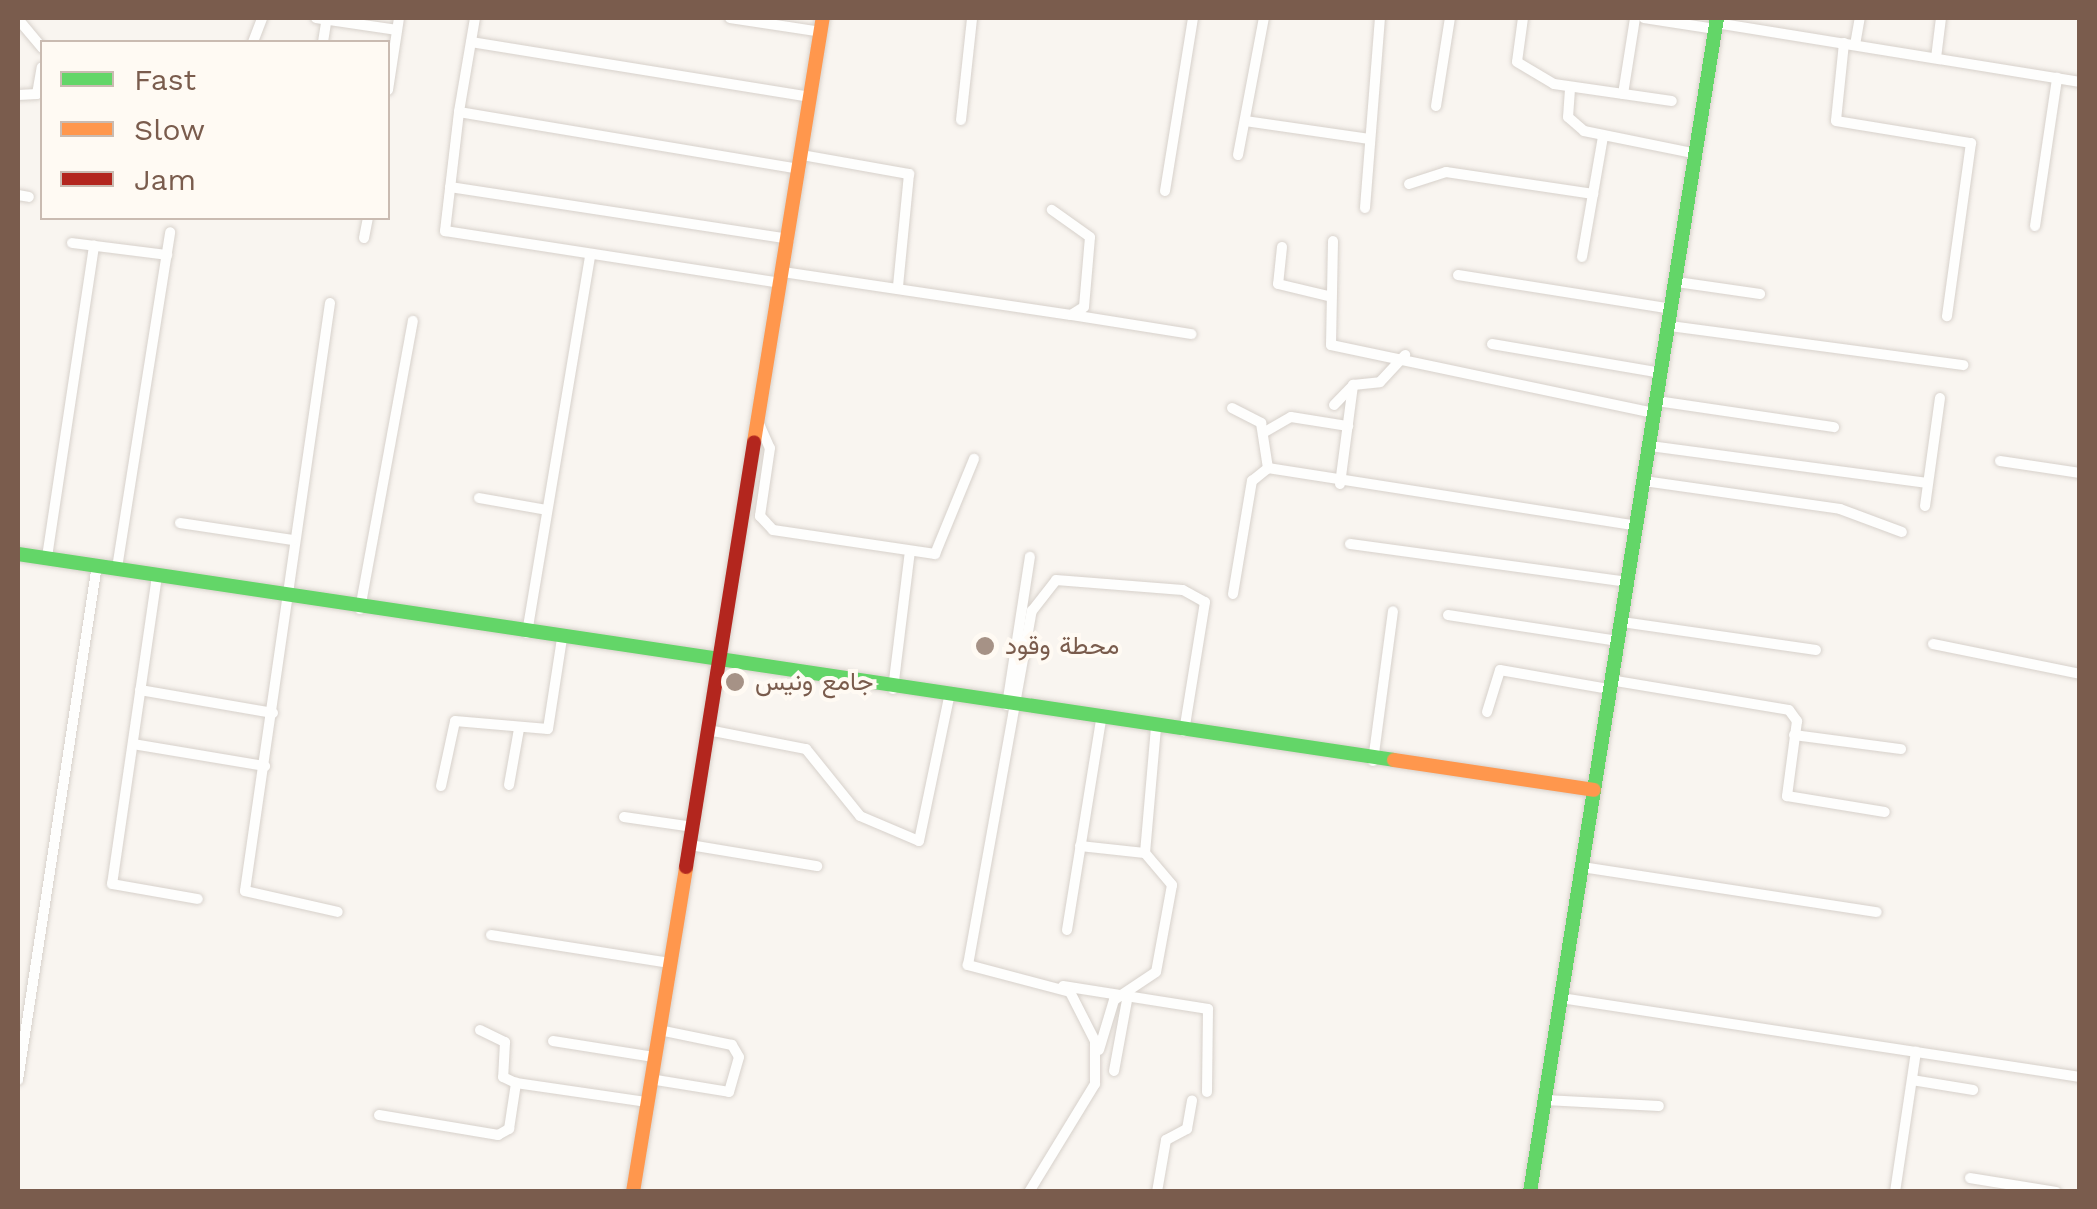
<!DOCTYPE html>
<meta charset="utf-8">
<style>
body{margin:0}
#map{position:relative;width:2097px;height:1209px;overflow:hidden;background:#f9f5f0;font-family:"Work Sans",Vazirmatn,sans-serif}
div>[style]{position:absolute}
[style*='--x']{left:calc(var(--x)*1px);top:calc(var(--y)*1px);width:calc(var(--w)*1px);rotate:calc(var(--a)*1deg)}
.roads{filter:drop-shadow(0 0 2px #d7d1cb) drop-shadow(0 0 2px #d7d1cb)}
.street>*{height:10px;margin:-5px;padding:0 5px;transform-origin:5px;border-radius:5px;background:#fefefd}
.fast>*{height:14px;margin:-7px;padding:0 7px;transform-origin:7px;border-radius:7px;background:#63d668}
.slow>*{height:14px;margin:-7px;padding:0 7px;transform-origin:7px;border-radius:7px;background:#ff974d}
.jam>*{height:14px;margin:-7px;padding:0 7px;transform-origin:7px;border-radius:7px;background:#b3261e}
.dots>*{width:28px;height:28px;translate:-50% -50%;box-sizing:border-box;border:5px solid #fffaf3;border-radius:50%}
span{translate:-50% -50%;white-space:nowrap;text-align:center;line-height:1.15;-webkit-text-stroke:8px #fffaf3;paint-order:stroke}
.poi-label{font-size:25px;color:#7a5c4d}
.left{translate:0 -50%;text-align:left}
.frame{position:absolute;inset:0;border:20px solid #7a5c4d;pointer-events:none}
.legend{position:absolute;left:40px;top:40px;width:350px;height:180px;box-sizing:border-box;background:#fffaf3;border:2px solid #cabbb1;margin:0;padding:12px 18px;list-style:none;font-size:30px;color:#7a5c4d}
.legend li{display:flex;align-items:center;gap:20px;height:50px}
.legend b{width:50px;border:2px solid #cabbb1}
</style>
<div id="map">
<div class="roads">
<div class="street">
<i style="--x:316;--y:18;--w:82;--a:8.4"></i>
<i style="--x:475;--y:18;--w:95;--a:99.7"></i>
<i style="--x:459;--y:112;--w:346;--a:9.5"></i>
<i style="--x:730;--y:18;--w:92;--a:8.7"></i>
<i style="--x:1523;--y:18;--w:44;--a:97.8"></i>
<i style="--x:1517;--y:62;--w:43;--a:30.7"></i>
<i style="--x:1554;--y:84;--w:119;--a:8.2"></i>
<i style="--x:1644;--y:18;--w:72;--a:8.8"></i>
<i style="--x:18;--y:19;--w:38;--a:50"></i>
<i style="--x:1716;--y:23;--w:369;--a:9.2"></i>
<i style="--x:253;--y:42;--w:26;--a:-69"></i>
<i style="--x:323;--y:42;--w:24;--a:-81"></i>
<i style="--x:471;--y:42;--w:344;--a:9.2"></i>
<i style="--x:1844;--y:43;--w:78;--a:95.9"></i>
<i style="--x:1836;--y:121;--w:137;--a:9.3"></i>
<i style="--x:1971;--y:143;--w:175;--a:97.9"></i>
<i style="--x:1855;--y:45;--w:27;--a:-80"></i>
<i style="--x:1936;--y:58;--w:40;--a:-82.9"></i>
<i style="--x:1570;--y:89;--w:28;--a:94"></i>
<i style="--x:1568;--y:117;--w:21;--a:41"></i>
<i style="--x:1584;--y:131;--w:115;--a:11.5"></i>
<i style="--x:388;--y:90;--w:73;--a:-81.3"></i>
<i style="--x:1623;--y:94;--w:77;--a:-81"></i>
<i style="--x:18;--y:95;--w:19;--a:-3"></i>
<i style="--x:37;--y:94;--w:27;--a:-80"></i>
<i style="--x:1436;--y:106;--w:89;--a:-81"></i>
<i style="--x:459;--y:112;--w:120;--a:96.7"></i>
<i style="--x:445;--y:231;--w:340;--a:8.8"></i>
<i style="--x:961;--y:120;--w:103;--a:-83.8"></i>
<i style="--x:1245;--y:121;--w:126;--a:8.2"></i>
<i style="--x:802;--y:155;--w:109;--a:10.1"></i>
<i style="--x:909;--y:174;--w:113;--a:95.6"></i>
<i style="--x:1238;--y:155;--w:139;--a:-79.3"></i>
<i style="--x:1409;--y:184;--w:39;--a:-18"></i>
<i style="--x:1446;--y:172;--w:149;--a:8.5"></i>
<i style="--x:450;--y:187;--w:343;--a:8.7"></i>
<i style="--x:1165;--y:191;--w:175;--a:-80.8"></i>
<i style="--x:18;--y:195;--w:11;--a:10"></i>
<i style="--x:1365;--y:208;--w:191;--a:-85.5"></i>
<i style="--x:2035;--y:226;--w:150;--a:-81.5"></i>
<i style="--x:364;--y:238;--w:20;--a:-79"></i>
<i style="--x:1333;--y:241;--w:104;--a:91.1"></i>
<i style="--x:1331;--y:345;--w:331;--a:11.9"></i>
<i style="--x:72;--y:243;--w:96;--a:7.2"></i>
<i style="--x:1282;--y:247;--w:37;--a:96"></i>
<i style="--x:1278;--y:284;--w:51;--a:13.5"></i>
<i style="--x:1582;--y:257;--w:122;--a:-80.1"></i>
<i style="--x:783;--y:272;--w:291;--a:8.5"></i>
<i style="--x:1071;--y:315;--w:15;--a:-32"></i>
<i style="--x:1084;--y:307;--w:70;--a:-85.1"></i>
<i style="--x:1090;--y:237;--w:47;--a:-144.6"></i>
<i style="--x:1458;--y:275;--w:217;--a:9"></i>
<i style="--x:1677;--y:282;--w:84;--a:8.2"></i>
<i style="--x:330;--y:303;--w:594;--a:98.23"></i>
<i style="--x:245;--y:891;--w:95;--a:12.7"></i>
<i style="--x:1072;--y:315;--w:121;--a:9.1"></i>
<i style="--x:1670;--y:326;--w:296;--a:7.6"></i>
<i style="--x:1492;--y:344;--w:172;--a:9.7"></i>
<i style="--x:1657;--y:401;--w:179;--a:8.4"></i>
<i style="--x:1334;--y:405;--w:28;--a:-46"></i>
<i style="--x:1353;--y:385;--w:27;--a:-6"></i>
<i style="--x:1380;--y:382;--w:37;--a:-47"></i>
<i style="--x:1232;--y:408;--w:33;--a:27"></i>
<i style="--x:1261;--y:423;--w:46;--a:81.2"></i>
<i style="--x:760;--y:426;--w:24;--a:66"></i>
<i style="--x:770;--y:448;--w:69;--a:98.4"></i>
<i style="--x:760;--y:516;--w:19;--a:47"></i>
<i style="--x:773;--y:530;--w:164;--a:8.4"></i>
<i style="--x:935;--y:554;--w:103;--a:-67.7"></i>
<i style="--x:1263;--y:433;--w:32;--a:-30"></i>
<i style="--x:1291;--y:417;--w:58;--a:9"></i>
<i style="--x:1650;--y:446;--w:280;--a:7.6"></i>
<i style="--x:2000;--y:461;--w:81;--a:8.5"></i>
<i style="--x:1644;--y:481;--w:198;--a:8.1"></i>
<i style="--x:1840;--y:509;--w:66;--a:20.4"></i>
<i style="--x:1340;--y:484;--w:100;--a:-82.5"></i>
<i style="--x:479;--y:498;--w:69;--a:10"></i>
<i style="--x:1925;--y:506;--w:109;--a:-82.1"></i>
<i style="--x:180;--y:523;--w:114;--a:8.6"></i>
<i style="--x:1350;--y:544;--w:281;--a:7.8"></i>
<i style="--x:47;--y:557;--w:315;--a:-81.4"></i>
<i style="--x:117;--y:568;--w:340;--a:-81"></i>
<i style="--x:157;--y:576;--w:311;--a:98.3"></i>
<i style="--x:112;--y:884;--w:87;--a:9.9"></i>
<i style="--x:1233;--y:594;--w:115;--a:-80.5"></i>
<i style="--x:1252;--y:481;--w:21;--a:-39"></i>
<i style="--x:1268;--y:468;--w:374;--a:8.9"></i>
<i style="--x:360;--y:609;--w:293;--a:-79.6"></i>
<i style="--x:1448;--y:615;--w:172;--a:8.7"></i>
<i style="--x:1622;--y:622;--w:196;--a:8.2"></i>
<i style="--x:527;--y:633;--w:383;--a:-80.5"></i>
<i style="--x:1933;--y:644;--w:150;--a:11.5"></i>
<i style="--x:1610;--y:680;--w:181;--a:9.5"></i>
<i style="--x:1789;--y:710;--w:14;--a:54"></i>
<i style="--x:1797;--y:721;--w:76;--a:97.6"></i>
<i style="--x:1787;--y:796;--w:99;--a:9.3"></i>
<i style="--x:893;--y:689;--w:139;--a:-83"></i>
<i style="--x:140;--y:690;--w:135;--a:9.8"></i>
<i style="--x:1007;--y:705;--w:150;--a:-81.2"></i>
<i style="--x:1487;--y:712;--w:44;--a:-72.8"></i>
<i style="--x:1500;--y:670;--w:111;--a:9.9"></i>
<i style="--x:708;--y:730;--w:100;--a:11"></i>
<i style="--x:806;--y:749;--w:86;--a:51.1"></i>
<i style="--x:860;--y:816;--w:64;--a:23"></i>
<i style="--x:919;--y:841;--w:147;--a:-78.2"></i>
<i style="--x:1794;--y:735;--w:108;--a:7.5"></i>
<i style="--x:133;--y:744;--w:134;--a:9.5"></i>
<i style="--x:1373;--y:761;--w:151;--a:-82.4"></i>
<i style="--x:509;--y:785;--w:57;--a:-79.9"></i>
<i style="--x:441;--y:786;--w:66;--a:-77.8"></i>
<i style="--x:455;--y:721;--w:93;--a:4.9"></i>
<i style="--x:548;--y:729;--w:91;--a:-81.2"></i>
<i style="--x:624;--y:817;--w:70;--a:8.2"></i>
<i style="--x:690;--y:845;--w:129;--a:9.4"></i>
<i style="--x:1080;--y:846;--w:65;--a:6.1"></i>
<i style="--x:1145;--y:853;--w:42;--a:49.8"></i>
<i style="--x:1172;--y:885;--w:88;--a:100.4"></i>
<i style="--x:1156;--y:972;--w:50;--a:146.3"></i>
<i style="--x:1114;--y:1000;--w:52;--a:106.7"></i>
<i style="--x:1145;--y:853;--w:127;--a:-85"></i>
<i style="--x:1582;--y:867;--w:298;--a:8.7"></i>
<i style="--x:1067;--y:930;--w:214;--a:-80.8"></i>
<i style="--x:491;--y:935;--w:181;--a:8.9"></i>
<i style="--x:1063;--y:986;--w:147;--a:9"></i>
<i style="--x:1208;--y:1009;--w:83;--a:90.7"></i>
<i style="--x:1561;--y:998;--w:525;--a:8.65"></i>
<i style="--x:480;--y:1030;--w:28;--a:26"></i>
<i style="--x:505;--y:1042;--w:35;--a:93"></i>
<i style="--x:503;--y:1077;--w:14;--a:25"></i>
<i style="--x:553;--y:1041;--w:102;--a:9"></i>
<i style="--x:1114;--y:1071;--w:77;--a:-79.6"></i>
<i style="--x:650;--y:1079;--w:80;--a:9.3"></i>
<i style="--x:729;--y:1092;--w:36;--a:-74"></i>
<i style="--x:739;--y:1057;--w:14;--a:-120"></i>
<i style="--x:732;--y:1045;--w:75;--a:-168.4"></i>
<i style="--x:18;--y:1080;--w:521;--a:-81.28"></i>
<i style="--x:1912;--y:1080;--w:62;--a:9.3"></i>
<i style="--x:1545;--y:1100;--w:114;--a:3"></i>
<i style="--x:379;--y:1115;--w:121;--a:9.5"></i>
<i style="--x:498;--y:1135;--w:13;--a:-29"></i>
<i style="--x:509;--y:1129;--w:47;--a:-81.3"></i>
<i style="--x:516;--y:1083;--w:131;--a:8.3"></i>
<i style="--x:1970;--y:1178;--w:87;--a:9.2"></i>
<i style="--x:1029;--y:1192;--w:127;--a:-58.6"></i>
<i style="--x:1095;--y:1084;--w:43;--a:-90"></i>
<i style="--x:1095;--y:1041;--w:55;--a:-117"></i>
<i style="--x:1070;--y:992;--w:106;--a:-165.2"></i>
<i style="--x:968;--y:965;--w:360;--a:-79.8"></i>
<i style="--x:1032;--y:611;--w:39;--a:-52"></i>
<i style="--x:1056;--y:580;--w:127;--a:4.5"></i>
<i style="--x:1183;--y:590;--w:25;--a:29"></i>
<i style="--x:1205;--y:602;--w:131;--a:99.2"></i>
<i style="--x:1157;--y:1192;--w:53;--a:-80.2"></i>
<i style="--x:1166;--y:1140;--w:24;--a:-28"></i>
<i style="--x:1187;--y:1129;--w:29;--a:-80"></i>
<i style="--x:1895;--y:1192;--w:142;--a:-81.5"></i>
</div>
<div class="fast">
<i style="--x:18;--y:554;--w:1391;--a:8.51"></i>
<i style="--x:1530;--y:1192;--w:1189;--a:-80.95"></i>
</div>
<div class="slow">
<i style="--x:754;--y:442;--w:430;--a:-80.8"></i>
<i style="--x:1394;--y:760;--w:202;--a:8.5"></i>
<i style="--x:633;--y:1192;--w:329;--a:-80.7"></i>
</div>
<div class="jam">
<i style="--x:686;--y:867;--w:430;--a:-80.9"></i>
</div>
</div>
<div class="dots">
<i style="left:985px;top:646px;background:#a69286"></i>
<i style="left:735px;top:682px;background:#a69286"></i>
</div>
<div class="poi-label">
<span class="left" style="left:1005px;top:646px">محطة وقود</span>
<span class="left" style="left:755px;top:682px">جامع ونيس</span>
</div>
<div class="frame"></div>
<ul class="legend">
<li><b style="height:12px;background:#63d668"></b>Fast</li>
<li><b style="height:12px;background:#ff974d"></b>Slow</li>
<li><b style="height:12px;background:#b3261e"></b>Jam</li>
</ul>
</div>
